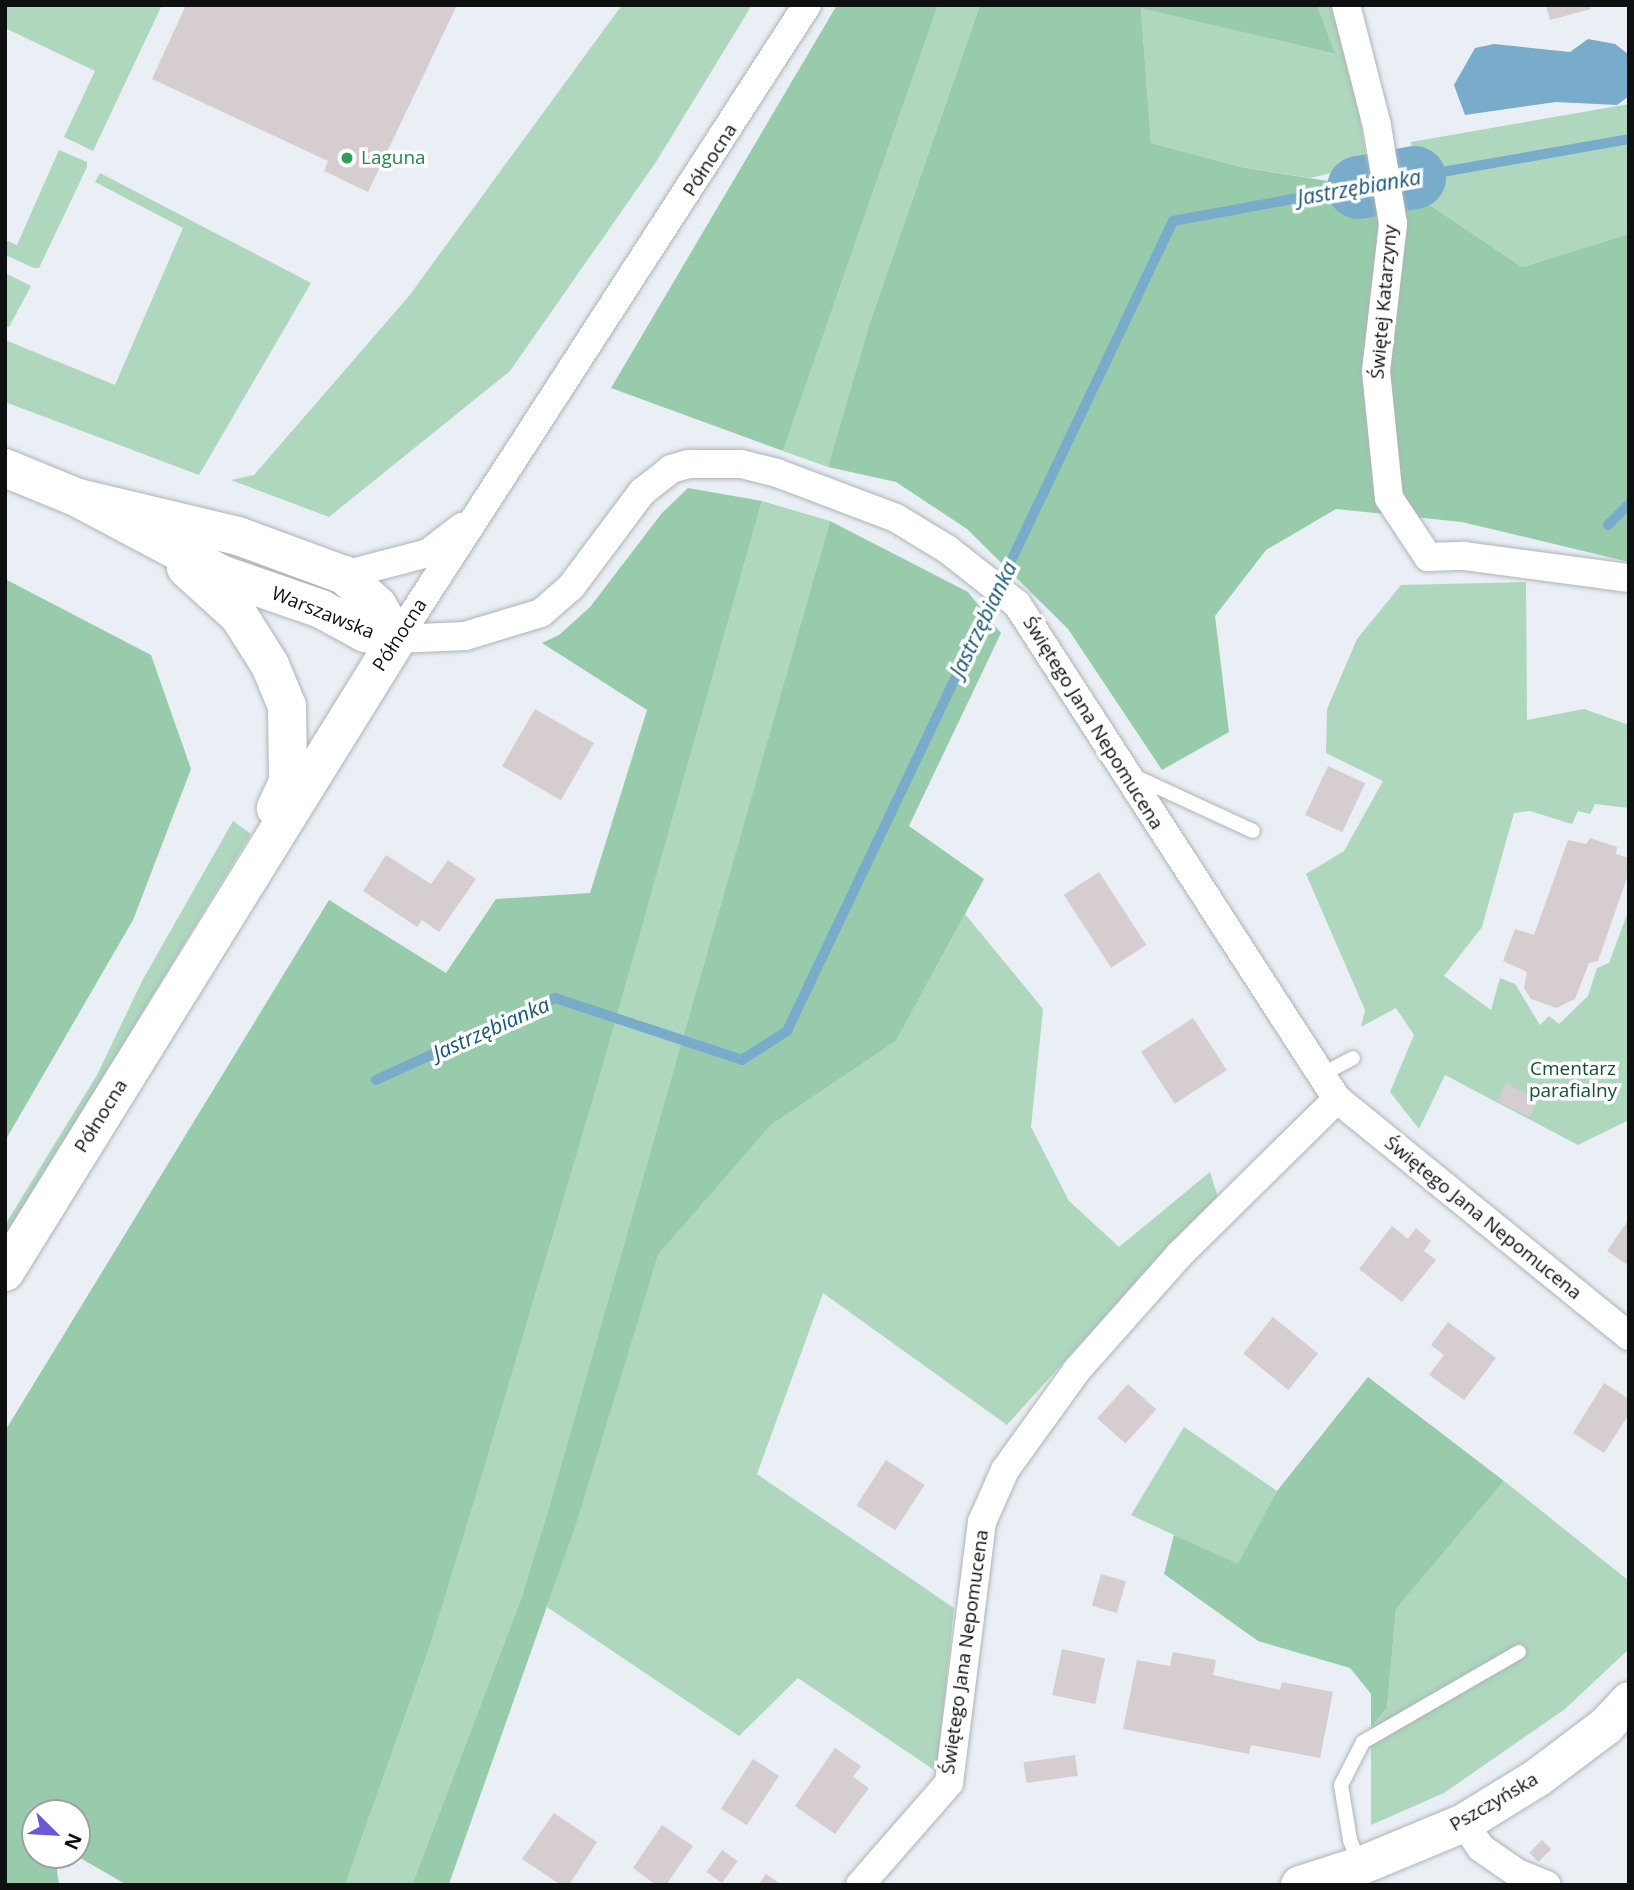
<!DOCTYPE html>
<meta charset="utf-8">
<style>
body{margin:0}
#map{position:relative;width:1634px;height:1890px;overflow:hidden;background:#e9eff5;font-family:"Open Sans",sans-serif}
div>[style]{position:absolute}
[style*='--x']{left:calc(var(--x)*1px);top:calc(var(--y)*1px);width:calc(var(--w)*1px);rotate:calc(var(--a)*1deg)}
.green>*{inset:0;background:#aed7bd}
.forest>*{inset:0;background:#98cbab}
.water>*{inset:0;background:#78acca}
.stream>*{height:10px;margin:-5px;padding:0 5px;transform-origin:5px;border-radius:5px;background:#78acca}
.river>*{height:63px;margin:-31.5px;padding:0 31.5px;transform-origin:31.5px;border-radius:31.5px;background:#78acca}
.building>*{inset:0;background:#d6cdd0;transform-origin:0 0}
.roads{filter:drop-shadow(0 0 2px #aeb4b9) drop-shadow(0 0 2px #aeb4b9)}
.lane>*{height:14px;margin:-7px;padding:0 7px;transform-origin:7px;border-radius:7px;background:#fff}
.street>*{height:28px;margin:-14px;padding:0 14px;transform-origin:14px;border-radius:14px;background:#fff}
.secondary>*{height:38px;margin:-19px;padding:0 19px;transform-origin:19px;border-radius:19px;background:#fff}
.dots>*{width:19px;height:19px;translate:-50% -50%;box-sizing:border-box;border:4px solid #fff;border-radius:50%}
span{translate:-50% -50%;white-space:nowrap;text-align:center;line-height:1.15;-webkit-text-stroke:7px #fff;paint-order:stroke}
.leisure-label{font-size:19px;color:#27864d}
.left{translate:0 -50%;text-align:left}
.street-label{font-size:19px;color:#0d0f11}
.park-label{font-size:19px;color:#145133}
.water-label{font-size:21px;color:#155674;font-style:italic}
.frame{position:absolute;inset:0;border:7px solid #0d0f11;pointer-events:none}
.north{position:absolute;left:21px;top:1799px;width:70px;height:70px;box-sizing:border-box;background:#fff;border:2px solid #9e9fa0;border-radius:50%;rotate:114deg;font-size:19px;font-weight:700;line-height:28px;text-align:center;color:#0d0f11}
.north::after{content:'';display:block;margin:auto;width:24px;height:32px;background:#6959d2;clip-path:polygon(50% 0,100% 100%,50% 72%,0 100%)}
</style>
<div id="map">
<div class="green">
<i style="clip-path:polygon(5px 5px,162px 5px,93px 151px,64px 137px,95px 71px,5px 28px)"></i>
<i style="clip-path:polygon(622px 5px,752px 5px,656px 162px,510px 371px,329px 517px,231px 480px,254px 475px,409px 296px)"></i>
<i style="clip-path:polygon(938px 5px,980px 5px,869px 325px,828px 467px,783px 451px)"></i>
<i style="clip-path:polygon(1317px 5px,1335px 5px,1350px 55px,1367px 164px,1311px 178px,1241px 167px,1151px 143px,1141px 7px,1334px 54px)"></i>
<i style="clip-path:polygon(1629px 104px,1629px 234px,1522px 267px,1415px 195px,1411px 142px)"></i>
<i style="clip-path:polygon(59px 150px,87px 162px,87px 167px,39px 268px,34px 268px,5px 255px,5px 240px,17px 245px)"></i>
<i style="clip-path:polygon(100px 173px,311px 283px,199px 475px,5px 402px,5px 340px,115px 385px,183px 228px,95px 182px)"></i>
<i style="clip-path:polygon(5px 273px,31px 286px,9px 327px,5px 327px)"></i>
<i style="clip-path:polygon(762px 501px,830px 521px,549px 1507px,521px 1599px,412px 1885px,345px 1885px,430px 1646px,475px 1499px,602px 1069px)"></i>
<i style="clip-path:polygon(1526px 582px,1527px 720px,1584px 709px,1629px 725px,1629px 808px,1595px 804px,1590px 814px,1578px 811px,1572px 824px,1530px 811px,1514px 813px,1482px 927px,1444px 976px,1491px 1010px,1500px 978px,1515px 984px,1540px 1025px,1549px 1016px,1559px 1024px,1588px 996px,1597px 968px,1609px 963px,1629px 909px,1629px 1120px,1578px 1145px,1445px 1075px,1419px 1129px,1390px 1092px,1414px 1035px,1396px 1008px,1361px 1027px,1365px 1010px,1306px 874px,1344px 851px,1383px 781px,1326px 753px,1327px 709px,1357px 639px,1401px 585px)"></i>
<i style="clip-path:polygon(233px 821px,251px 834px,5px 1238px,5px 1225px,97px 1075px,142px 981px)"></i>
<i style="clip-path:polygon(965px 914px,1043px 1009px,1031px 1127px,1069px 1201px,1119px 1247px,1210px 1172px,1219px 1201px,1155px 1261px,1007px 1425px,823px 1293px,757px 1474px,954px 1608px,937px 1772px,798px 1678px,739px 1736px,547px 1607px,658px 1255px,771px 1125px,896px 1041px)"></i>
<i style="clip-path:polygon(1184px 1427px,1277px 1491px,1238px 1565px,1131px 1515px)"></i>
<i style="clip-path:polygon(1504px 1481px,1629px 1581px,1629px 1649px,1565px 1709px,1444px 1793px,1371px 1825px,1371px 1727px,1387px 1708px,1396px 1609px)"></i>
</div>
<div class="forest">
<i style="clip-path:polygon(837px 5px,938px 5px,783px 451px,611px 388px)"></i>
<i style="clip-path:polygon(980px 5px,1317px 5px,1335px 54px,1141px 8px,1151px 143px,1241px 167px,1415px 195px,1522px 267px,1629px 234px,1629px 562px,1462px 522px,1336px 509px,1266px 550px,1215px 616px,1229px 732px,1162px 770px,1068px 629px,967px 529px,896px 482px,828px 467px,869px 325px)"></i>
<i style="clip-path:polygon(688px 488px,762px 501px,602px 1069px,475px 1499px,430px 1646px,345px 1885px,127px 1885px,75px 1855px,77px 1813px,35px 1813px,35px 1855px,55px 1855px,59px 1885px,5px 1885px,5px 1431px,329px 900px,446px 973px,496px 899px,590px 893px,647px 710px,542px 643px,559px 635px,590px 607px,662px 513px)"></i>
<i style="clip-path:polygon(830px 521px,968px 592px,1001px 633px,909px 826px,984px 879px,896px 1041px,771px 1125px,658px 1255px,576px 1524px,449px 1884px,412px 1885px,521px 1599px,549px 1507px)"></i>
<i style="clip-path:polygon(5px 579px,151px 655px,191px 769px,133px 920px,5px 1141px)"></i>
<i style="clip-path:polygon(1368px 1377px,1504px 1481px,1396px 1609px,1387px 1708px,1371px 1727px,1371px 1694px,1350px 1668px,1258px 1641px,1164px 1574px,1174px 1535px,1238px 1564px,1277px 1491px)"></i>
</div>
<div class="water">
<i style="clip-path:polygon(1588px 39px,1615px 44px,1628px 54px,1629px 96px,1617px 105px,1556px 102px,1465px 115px,1454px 85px,1475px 48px,1494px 44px,1570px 52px)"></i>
</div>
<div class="stream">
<i style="--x:1414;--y:177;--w:218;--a:-10"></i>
<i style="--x:1608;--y:525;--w:30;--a:-45"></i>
<i style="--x:376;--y:1080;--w:197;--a:-24.6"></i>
<i style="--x:555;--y:998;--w:197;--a:18.3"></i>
<i style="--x:742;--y:1060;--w:54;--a:-32.8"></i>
<i style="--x:787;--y:1031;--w:897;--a:-64.52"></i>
<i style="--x:1173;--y:221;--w:188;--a:-10.4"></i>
</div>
<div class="river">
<i style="--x:1358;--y:187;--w:57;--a:-10.1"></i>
</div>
<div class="building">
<i style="clip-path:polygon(186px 5px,457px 5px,368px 192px,324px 171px,328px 161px,152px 79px)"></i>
<i style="clip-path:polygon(1546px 5px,1590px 5px,1591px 9px,1550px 20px)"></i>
<i style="left:535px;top:709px;width:68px;height:66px;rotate:30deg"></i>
<i style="left:1328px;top:766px;width:41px;height:54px;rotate:25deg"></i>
<i style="clip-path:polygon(1590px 838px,1617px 847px,1616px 854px,1629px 858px,1629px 872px,1598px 961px,1589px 963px,1575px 999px,1556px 1008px,1531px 999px,1524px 988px,1527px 972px,1503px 961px,1515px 929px,1534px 935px,1568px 840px,1586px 844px)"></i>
<i style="clip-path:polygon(386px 855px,431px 884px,448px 860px,476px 879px,439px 932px,422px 920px,417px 927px,363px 891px)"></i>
<i style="left:1099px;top:872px;width:87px;height:42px;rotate:57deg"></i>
<i style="left:1193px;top:1018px;width:62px;height:62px;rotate:57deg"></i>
<i style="left:1506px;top:1083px;width:36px;height:20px;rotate:27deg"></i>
<i style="clip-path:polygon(1629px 1219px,1629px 1266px,1607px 1251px)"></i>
<i style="clip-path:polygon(1392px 1226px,1408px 1239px,1416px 1228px,1431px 1241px,1424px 1251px,1436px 1260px,1402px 1302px,1359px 1269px)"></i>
<i style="left:1273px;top:1317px;width:58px;height:47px;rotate:39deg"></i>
<i style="clip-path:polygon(1448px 1322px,1496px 1358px,1464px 1400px,1429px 1375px,1444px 1355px,1431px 1345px)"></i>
<i style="clip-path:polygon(1604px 1383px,1629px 1399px,1629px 1414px,1604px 1453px,1573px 1433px)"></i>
<i style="left:1128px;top:1384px;width:38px;height:46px;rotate:42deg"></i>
<i style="left:886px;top:1460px;width:46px;height:54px;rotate:33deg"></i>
<i style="left:1101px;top:1574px;width:26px;height:33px;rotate:16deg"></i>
<i style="left:1062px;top:1649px;width:44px;height:47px;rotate:12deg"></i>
<i style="clip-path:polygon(1173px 1652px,1216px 1660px,1213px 1675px,1280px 1690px,1282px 1682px,1333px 1692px,1320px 1758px,1251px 1745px,1249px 1754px,1123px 1729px,1137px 1660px,1170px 1666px)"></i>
<i style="clip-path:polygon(835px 1748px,861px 1766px,853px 1777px,869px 1788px,835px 1834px,795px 1806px)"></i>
<i style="left:1075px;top:1755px;width:21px;height:52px;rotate:82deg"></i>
<i style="left:753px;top:1759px;width:31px;height:59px;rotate:33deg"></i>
<i style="clip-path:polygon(554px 1813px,597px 1842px,569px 1885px,561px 1885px,522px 1859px)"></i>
<i style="clip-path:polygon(662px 1825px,693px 1846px,666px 1885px,656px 1885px,633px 1868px)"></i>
<i style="left:1542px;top:1840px;width:13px;height:18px;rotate:45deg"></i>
<i style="left:722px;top:1850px;width:19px;height:27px;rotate:35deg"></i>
<i style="clip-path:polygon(766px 1874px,779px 1883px,778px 1885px,758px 1885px)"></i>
</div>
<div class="roads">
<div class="lane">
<i style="--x:1134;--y:776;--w:131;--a:24.8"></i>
<i style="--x:1321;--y:1075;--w:36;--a:-28"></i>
<i style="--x:1360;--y:1865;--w:27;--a:-112"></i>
<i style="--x:1350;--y:1840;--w:56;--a:-99.3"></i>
<i style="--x:1341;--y:1785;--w:48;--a:-62.9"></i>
<i style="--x:1363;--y:1742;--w:180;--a:-30"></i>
</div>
<div class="street">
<i style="--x:1346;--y:5;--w:125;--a:75.6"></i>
<i style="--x:1377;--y:126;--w:99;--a:80.7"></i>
<i style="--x:1393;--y:224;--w:148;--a:96.6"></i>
<i style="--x:1376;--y:371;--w:128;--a:84.2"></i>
<i style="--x:1389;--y:498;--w:71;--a:56.5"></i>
<i style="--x:1428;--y:557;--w:36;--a:-2"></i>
<i style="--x:1464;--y:556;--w:166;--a:7.6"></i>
<i style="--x:344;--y:575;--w:87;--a:-14.7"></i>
<i style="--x:428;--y:553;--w:43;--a:-37.4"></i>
<i style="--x:397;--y:639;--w:68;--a:-2.5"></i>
<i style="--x:465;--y:636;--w:79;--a:-16.8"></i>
<i style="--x:541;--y:613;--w:40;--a:-41"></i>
<i style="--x:571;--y:587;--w:119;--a:-53.2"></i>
<i style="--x:642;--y:492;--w:37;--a:-38"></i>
<i style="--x:671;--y:469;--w:19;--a:-16"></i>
<i style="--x:689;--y:464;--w:52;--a:0"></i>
<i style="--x:741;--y:464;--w:37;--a:14"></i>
<i style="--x:777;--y:473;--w:127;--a:20.7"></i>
<i style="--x:896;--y:518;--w:60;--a:31.3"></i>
<i style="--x:947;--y:549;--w:89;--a:38.2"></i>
<i style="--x:1017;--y:604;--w:589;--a:57.12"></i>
<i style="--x:1337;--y:1099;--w:376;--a:39.1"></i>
<i style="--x:397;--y:639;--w:755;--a:-57.11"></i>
<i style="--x:1464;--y:1823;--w:30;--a:56"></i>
<i style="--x:1481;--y:1848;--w:44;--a:34.8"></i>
<i style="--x:1517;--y:1873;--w:32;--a:22"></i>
<i style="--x:860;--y:1885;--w:135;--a:-48.9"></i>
<i style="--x:949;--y:1783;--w:263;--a:-82.8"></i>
<i style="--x:982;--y:1522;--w:57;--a:-66.1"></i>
<i style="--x:1005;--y:1470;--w:123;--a:-54.2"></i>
<i style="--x:1077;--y:1370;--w:154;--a:-48.4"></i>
<i style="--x:1179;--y:1255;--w:222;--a:-44.6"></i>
</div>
<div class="secondary">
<i style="--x:5;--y:468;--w:79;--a:22.3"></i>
<i style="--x:78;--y:498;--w:164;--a:28"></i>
<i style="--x:223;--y:575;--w:104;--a:19.1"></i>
<i style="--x:321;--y:609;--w:50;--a:28.6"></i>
<i style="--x:365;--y:633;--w:33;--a:11"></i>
<i style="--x:397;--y:639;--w:39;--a:-120"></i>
<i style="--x:377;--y:605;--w:45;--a:-137.7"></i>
<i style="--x:344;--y:575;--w:113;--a:-159.8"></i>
<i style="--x:238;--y:536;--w:164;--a:-166.6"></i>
<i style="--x:186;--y:568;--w:72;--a:42.2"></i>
<i style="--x:239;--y:616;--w:58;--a:57.7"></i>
<i style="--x:270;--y:665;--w:44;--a:67.5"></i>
<i style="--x:287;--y:706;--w:76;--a:89.2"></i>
<i style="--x:288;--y:782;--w:29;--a:115"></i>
<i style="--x:5;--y:1272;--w:745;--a:-58.23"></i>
<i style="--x:1300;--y:1885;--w:63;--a:-17.6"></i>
<i style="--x:1360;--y:1866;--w:113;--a:-22.5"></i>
<i style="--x:1464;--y:1823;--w:86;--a:-31.7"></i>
<i style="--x:1537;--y:1778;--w:86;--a:-37"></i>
<i style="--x:1606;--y:1726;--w:34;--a:-47"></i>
</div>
</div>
<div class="dots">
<i style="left:347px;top:158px;background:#2e9e5b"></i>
</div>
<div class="leisure-label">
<span class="left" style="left:361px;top:158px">Laguna</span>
</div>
<div class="street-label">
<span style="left:710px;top:160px;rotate:-57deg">Północna</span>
<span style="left:1384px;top:302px;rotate:-85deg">Świętej Katarzyny</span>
<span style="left:323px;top:613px;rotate:22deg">Warszawska</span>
<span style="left:400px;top:635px;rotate:-57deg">Północna</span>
<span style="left:1093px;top:723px;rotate:58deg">Świętego Jana Nepomucena</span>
<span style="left:101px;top:1116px;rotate:-58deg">Północna</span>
<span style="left:1483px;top:1218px;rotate:39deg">Świętego Jana Nepomucena</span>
<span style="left:965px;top:1652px;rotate:-82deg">Świętego Jana Nepomucena</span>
<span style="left:1494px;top:1802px;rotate:-30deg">Pszczyńska</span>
</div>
<div class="park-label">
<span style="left:1573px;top:1080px">Cmentarz<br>parafialny</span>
</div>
<div class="water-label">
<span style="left:1359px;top:187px;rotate:-10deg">Jastrzębianka</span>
<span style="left:983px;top:619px;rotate:-64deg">Jastrzębianka</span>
<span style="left:491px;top:1028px;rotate:-24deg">Jastrzębianka</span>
</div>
<div class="frame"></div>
<div class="north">N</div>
</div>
